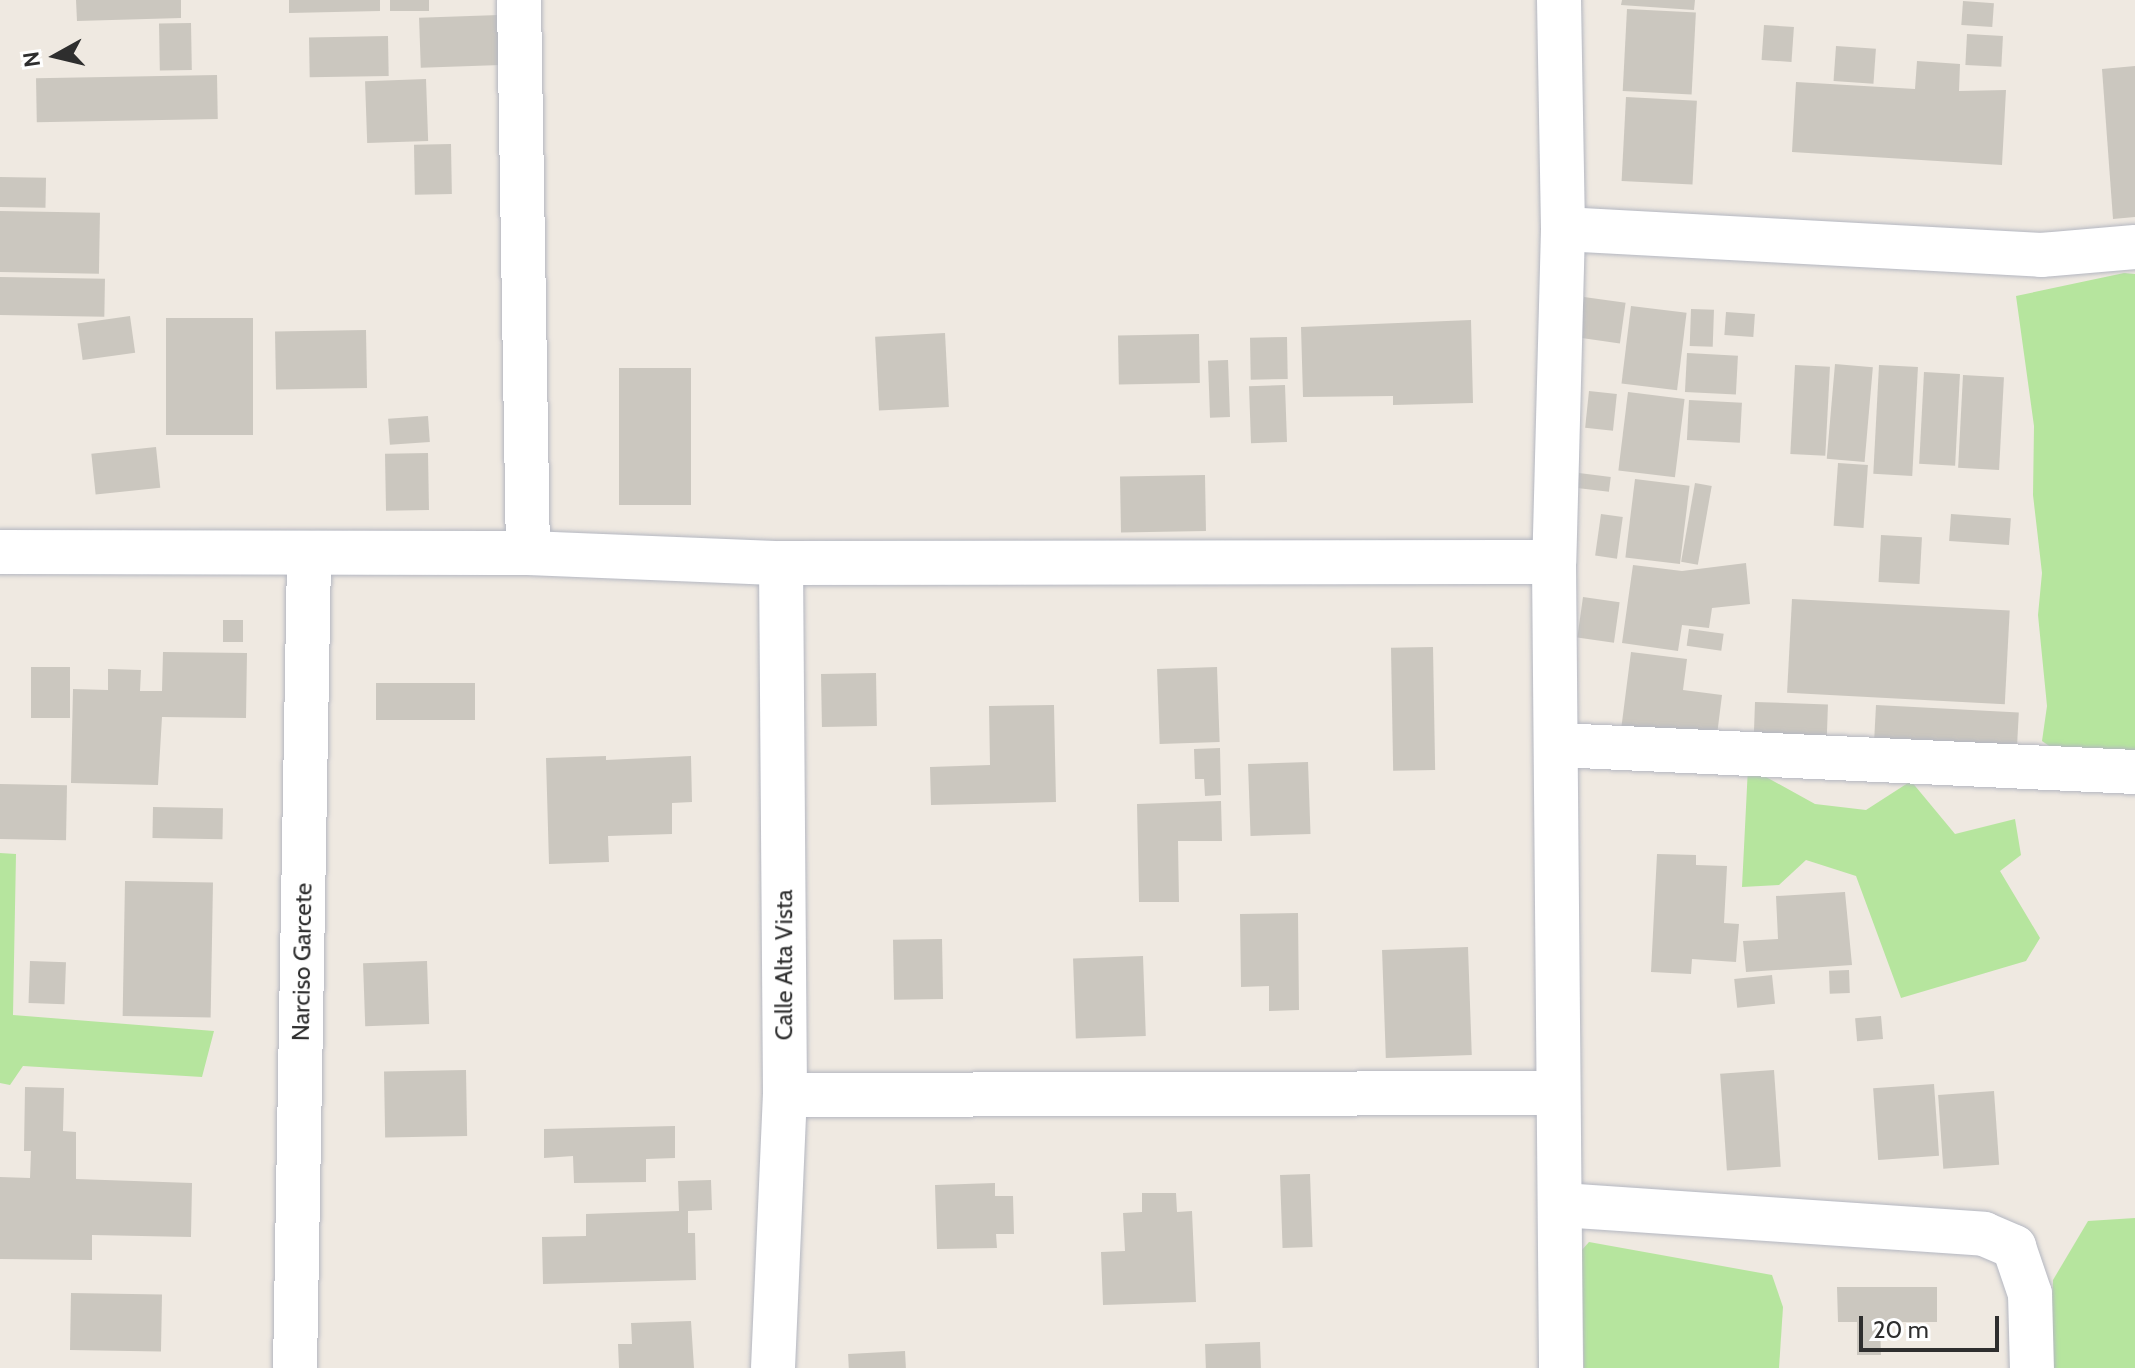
<!DOCTYPE html>
<style>
body{margin:0}
#map{position:relative;width:2135px;height:1368px;overflow:hidden;background:#efe9e1;font-family:Cabin,sans-serif}
div>[style]{position:absolute}
[style*='--x']{left:calc(var(--x)*1px);top:calc(var(--y)*1px);width:calc(var(--w)*1px);rotate:calc(var(--a)*1deg)}
.green>*{inset:0;background:#b6e59e}
.building>*{inset:0;background:#cbc7bf;transform-origin:0 0}
.roads{filter:drop-shadow(0 0 2px #b4b7c1) drop-shadow(0 0 2px #b4b7c1)}
.minor>*{height:44px;margin:-22px;padding:0 22px;transform-origin:22px;border-radius:22px;background:#fff}
span{translate:-50% -50%;white-space:nowrap;text-align:center;line-height:1.15;-webkit-text-stroke:7px #fff;paint-order:stroke}
.street-label{font-size:24px;color:#2e2e2e}
.north{position:absolute;left:16px;top:16px;width:80px;height:80px;-webkit-text-stroke:6px #fff;paint-order:stroke;rotate:262deg;font-size:22px;font-weight:700;line-height:32px;text-align:center;color:#2e2e2e}
.north::after{content:'';display:block;margin:auto;width:28px;height:36px;background:#2e2e2e;clip-path:polygon(50% 0,100% 100%,50% 72%,0 100%)}
.scale{position:absolute;left:1859px;top:1316px;width:140px;height:36px;box-sizing:border-box;border:4px solid #2e2e2e;border-top:0;padding-left:10px;font-size:24px;line-height:28px;white-space:nowrap;color:#2e2e2e;-webkit-text-stroke:6px #fff;paint-order:stroke}
</style>
<div id="map">
<div class="green">
<i style="clip-path:polygon(2124px 273px,2135px 274px,2135px 765px,2058px 752px,2042px 741px,2047px 706px,2038px 615px,2042px 573px,2033px 495px,2034px 426px,2016px 296px)"></i>
<i style="clip-path:polygon(1748px 767px,1815px 804px,1866px 810px,1911px 781px,1955px 834px,2015px 819px,2021px 855px,2000px 871px,2040px 938px,2026px 961px,1901px 998px,1856px 876px,1806px 860px,1779px 885px,1742px 887px)"></i>
<i style="clip-path:polygon(0 853px,16px 854px,13px 1015px,214px 1031px,202px 1077px,23px 1066px,10px 1085px,0 1083px)"></i>
<i style="clip-path:polygon(2135px 1218px,2135px 1368px,2049px 1368px,2053px 1280px,2088px 1221px)"></i>
<i style="clip-path:polygon(1589px 1242px,1772px 1275px,1783px 1307px,1779px 1368px,1584px 1368px,1581px 1251px)"></i>
</div>
<div class="building">
<i style="clip-path:polygon(76px 0,181px 0,181px 18px,77px 21px)"></i>
<i style="clip-path:polygon(289px 0,380px 0,380px 11px,289px 13px)"></i>
<i style="left:390px;top:0;width:39px;height:11px"></i>
<i style="clip-path:polygon(1622px 0,1695px 0,1694px 10px,1621px 5px)"></i>
<i style="left:1963px;top:1px;width:31px;height:24px;rotate:4deg"></i>
<i style="left:1627px;top:9px;width:69px;height:82px;rotate:3deg"></i>
<i style="left:499px;top:15px;width:50px;height:80px;rotate:88deg"></i>
<i style="left:191px;top:23px;width:47px;height:32px;rotate:89deg"></i>
<i style="left:1764px;top:25px;width:30px;height:35px;rotate:4deg"></i>
<i style="left:1967px;top:34px;width:36px;height:31px;rotate:3deg"></i>
<i style="left:388px;top:36px;width:40px;height:79px;rotate:89deg"></i>
<i style="left:1836px;top:46px;width:40px;height:35px;rotate:4deg"></i>
<i style="clip-path:polygon(1917px 61px,1960px 64px,1959px 91px,2006px 90px,2002px 165px,1792px 152px,1796px 82px,1915px 89px)"></i>
<i style="clip-path:polygon(2135px 66px,2135px 217px,2113px 219px,2102px 69px)"></i>
<i style="left:217px;top:75px;width:44px;height:181px;rotate:89deg"></i>
<i style="left:426px;top:79px;width:62px;height:61px;rotate:88deg"></i>
<i style="left:1626px;top:97px;width:71px;height:84px;rotate:3deg"></i>
<i style="left:451px;top:144px;width:50px;height:37px;rotate:89deg"></i>
<i style="left:0;top:177px;width:46px;height:30px;rotate:1deg"></i>
<i style="left:0;top:211px;width:100px;height:61px;rotate:1deg"></i>
<i style="left:0;top:277px;width:105px;height:38px;rotate:1deg"></i>
<i style="left:1584px;top:297px;width:42px;height:41px;rotate:8deg"></i>
<i style="left:1631px;top:306px;width:56px;height:78px;rotate:7deg"></i>
<i style="left:1691px;top:309px;width:23px;height:37px;rotate:2deg"></i>
<i style="left:1726px;top:312px;width:29px;height:23px;rotate:4deg"></i>
<i style="left:130px;top:316px;width:37px;height:53px;rotate:82deg"></i>
<i style="left:253px;top:318px;width:117px;height:87px;rotate:90deg"></i>
<i style="clip-path:polygon(1471px 320px,1473px 403px,1393px 405px,1393px 396px,1303px 397px,1301px 327px)"></i>
<i style="left:366px;top:330px;width:58px;height:91px;rotate:89deg"></i>
<i style="left:945px;top:333px;width:74px;height:70px;rotate:87deg"></i>
<i style="left:1199px;top:334px;width:49px;height:81px;rotate:89deg"></i>
<i style="left:1287px;top:337px;width:42px;height:37px;rotate:89deg"></i>
<i style="left:1687px;top:353px;width:51px;height:39px;rotate:3deg"></i>
<i style="left:1228px;top:360px;width:57px;height:20px;rotate:88deg"></i>
<i style="left:1835px;top:364px;width:38px;height:95px;rotate:5deg"></i>
<i style="left:1795px;top:365px;width:35px;height:89px;rotate:3deg"></i>
<i style="left:1879px;top:365px;width:39px;height:109px;rotate:3deg"></i>
<i style="left:619px;top:368px;width:72px;height:137px"></i>
<i style="left:1924px;top:372px;width:36px;height:92px;rotate:3deg"></i>
<i style="left:1963px;top:375px;width:41px;height:93px;rotate:3deg"></i>
<i style="left:1285px;top:385px;width:57px;height:36px;rotate:88deg"></i>
<i style="left:1589px;top:391px;width:28px;height:37px;rotate:6deg"></i>
<i style="left:1628px;top:392px;width:57px;height:79px;rotate:7deg"></i>
<i style="left:1689px;top:400px;width:53px;height:40px;rotate:3deg"></i>
<i style="left:428px;top:416px;width:26px;height:40px;rotate:86deg"></i>
<i style="left:156px;top:447px;width:41px;height:65px;rotate:84deg"></i>
<i style="left:428px;top:453px;width:57px;height:43px;rotate:89deg"></i>
<i style="left:1838px;top:463px;width:30px;height:63px;rotate:4deg"></i>
<i style="left:1579px;top:473px;width:32px;height:15px;rotate:7deg"></i>
<i style="left:1205px;top:475px;width:56px;height:85px;rotate:89deg"></i>
<i style="left:1635px;top:479px;width:55px;height:79px;rotate:7deg"></i>
<i style="left:1695px;top:483px;width:17px;height:80px;rotate:10deg"></i>
<i style="left:1601px;top:514px;width:22px;height:42px;rotate:8deg"></i>
<i style="left:1951px;top:514px;width:60px;height:27px;rotate:4deg"></i>
<i style="left:1881px;top:535px;width:41px;height:47px;rotate:3deg"></i>
<i style="clip-path:polygon(1746px 563px,1750px 604px,1712px 608px,1709px 628px,1682px 625px,1678px 651px,1622px 643px,1633px 565px,1682px 571px)"></i>
<i style="left:1583px;top:597px;width:37px;height:41px;rotate:8deg"></i>
<i style="left:1792px;top:599px;width:218px;height:94px;rotate:3deg"></i>
<i style="left:223px;top:620px;width:20px;height:22px"></i>
<i style="left:1689px;top:629px;width:35px;height:17px;rotate:8deg"></i>
<i style="left:1433px;top:647px;width:123px;height:42px;rotate:89deg"></i>
<i style="clip-path:polygon(163px 652px,247px 653px,246px 718px,162px 717px,158px 785px,71px 783px,73px 689px,108px 690px,108px 669px,141px 670px,140px 691px,162px 691px)"></i>
<i style="clip-path:polygon(1631px 652px,1687px 659px,1683px 690px,1722px 695px,1716px 743px,1621px 730px)"></i>
<i style="left:31px;top:667px;width:39px;height:51px"></i>
<i style="left:1217px;top:667px;width:75px;height:60px;rotate:88deg"></i>
<i style="left:876px;top:673px;width:53px;height:55px;rotate:89deg"></i>
<i style="left:475px;top:683px;width:37px;height:99px;rotate:90deg"></i>
<i style="left:1755px;top:702px;width:73px;height:44px;rotate:2deg"></i>
<i style="clip-path:polygon(1054px 705px,1056px 802px,931px 805px,930px 767px,990px 765px,989px 706px)"></i>
<i style="left:1876px;top:705px;width:143px;height:45px;rotate:3deg"></i>
<i style="clip-path:polygon(1220px 748px,1221px 795px,1205px 796px,1204px 779px,1195px 779px,1194px 749px)"></i>
<i style="clip-path:polygon(606px 756px,606px 760px,691px 756px,692px 802px,672px 803px,672px 834px,608px 836px,609px 862px,549px 864px,546px 758px)"></i>
<i style="left:1308px;top:762px;width:72px;height:60px;rotate:88deg"></i>
<i style="left:0;top:784px;width:67px;height:55px;rotate:1deg"></i>
<i style="clip-path:polygon(1221px 801px,1222px 841px,1178px 841px,1179px 902px,1139px 902px,1137px 804px)"></i>
<i style="left:153px;top:807px;width:70px;height:31px;rotate:1deg"></i>
<i style="clip-path:polygon(1657px 854px,1696px 855px,1696px 865px,1727px 866px,1724px 923px,1739px 924px,1736px 962px,1692px 959px,1691px 974px,1651px 972px)"></i>
<i style="left:125px;top:881px;width:88px;height:135px;rotate:1deg"></i>
<i style="clip-path:polygon(1845px 892px,1852px 965px,1746px 972px,1743px 941px,1778px 939px,1776px 896px)"></i>
<i style="clip-path:polygon(1298px 913px,1299px 1010px,1269px 1011px,1269px 986px,1241px 987px,1240px 914px)"></i>
<i style="left:942px;top:939px;width:60px;height:49px;rotate:89deg"></i>
<i style="left:1468px;top:947px;width:108px;height:86px;rotate:88deg"></i>
<i style="left:1143px;top:956px;width:80px;height:70px;rotate:88deg"></i>
<i style="left:30px;top:961px;width:36px;height:42px;rotate:2deg"></i>
<i style="left:427px;top:961px;width:63px;height:64px;rotate:88deg"></i>
<i style="left:1849px;top:970px;width:23px;height:20px;rotate:88deg"></i>
<i style="left:1772px;top:975px;width:29px;height:38px;rotate:84deg"></i>
<i style="left:1881px;top:1016px;width:23px;height:26px;rotate:85deg"></i>
<i style="left:466px;top:1070px;width:66px;height:82px;rotate:89deg"></i>
<i style="left:1774px;top:1070px;width:97px;height:54px;rotate:86deg"></i>
<i style="left:1934px;top:1084px;width:72px;height:61px;rotate:86deg"></i>
<i style="clip-path:polygon(25px 1087px,64px 1088px,63px 1131px,76px 1132px,76px 1179px,192px 1183px,191px 1237px,92px 1235px,92px 1260px,0 1259px,0 1177px,30px 1178px,31px 1151px,24px 1151px)"></i>
<i style="left:1994px;top:1091px;width:74px;height:56px;rotate:86deg"></i>
<i style="clip-path:polygon(675px 1126px,675px 1158px,646px 1159px,646px 1182px,574px 1183px,573px 1156px,544px 1158px,544px 1129px)"></i>
<i style="left:1310px;top:1174px;width:73px;height:30px;rotate:88deg"></i>
<i style="clip-path:polygon(711px 1180px,712px 1210px,688px 1211px,688px 1233px,695px 1233px,696px 1280px,543px 1284px,542px 1237px,586px 1236px,586px 1214px,679px 1211px,678px 1181px)"></i>
<i style="clip-path:polygon(995px 1183px,995px 1196px,1013px 1196px,1014px 1234px,996px 1234px,997px 1248px,937px 1249px,935px 1185px)"></i>
<i style="clip-path:polygon(1142px 1193px,1176px 1193px,1177px 1212px,1192px 1211px,1196px 1302px,1103px 1305px,1101px 1252px,1125px 1251px,1123px 1213px,1142px 1212px)"></i>
<i style="clip-path:polygon(1837px 1287px,1937px 1287px,1937px 1322px,1880px 1322px,1881px 1355px,1857px 1355px,1857px 1322px,1838px 1322px)"></i>
<i style="left:71px;top:1293px;width:91px;height:57px;rotate:1deg"></i>
<i style="clip-path:polygon(691px 1321px,694px 1368px,619px 1368px,618px 1344px,632px 1344px,631px 1323px)"></i>
<i style="left:1260px;top:1342px;width:26px;height:55px;rotate:88deg"></i>
<i style="left:905px;top:1351px;width:17px;height:57px;rotate:87deg"></i>
</div>
<div class="roads">
<div class="minor">
<i style="--x:519;--y:0;--w:553;--a:89.07"></i>
<i style="--x:1559;--y:0;--w:229;--a:89"></i>
<i style="--x:1563;--y:229;--w:333;--a:91.5"></i>
<i style="--x:1554;--y:562;--w:806;--a:89.5"></i>
<i style="--x:1563;--y:229;--w:479;--a:3.1"></i>
<i style="--x:2041;--y:255;--w:94;--a:-4.9"></i>
<i style="--x:0;--y:552;--w:528;--a:0.11"></i>
<i style="--x:528;--y:553;--w:253;--a:2.3"></i>
<i style="--x:781;--y:563;--w:773;--a:-0.07"></i>
<i style="--x:1558;--y:745;--w:578;--a:2.68"></i>
<i style="--x:785;--y:1095;--w:771;--a:-0.15"></i>
<i style="--x:1562;--y:1205;--w:423;--a:3.9"></i>
<i style="--x:1984;--y:1234;--w:33;--a:23"></i>
<i style="--x:2014;--y:1247;--w:50;--a:71.2"></i>
<i style="--x:2030;--y:1294;--w:74;--a:88.5"></i>
<i style="--x:295;--y:1368;--w:812;--a:-89.01"></i>
<i style="--x:773;--y:1368;--w:273;--a:-87.5"></i>
<i style="--x:785;--y:1095;--w:532;--a:-90.43"></i>
</div>
</div>
<div class="street-label">
<span style="left:302px;top:962px;rotate:-89deg">Narciso Garcete</span>
<span style="left:784px;top:965px;rotate:-90deg">Calle Alta Vista</span>
</div>
<div class="north">N</div>
<div class="scale">20 m</div>
</div>
